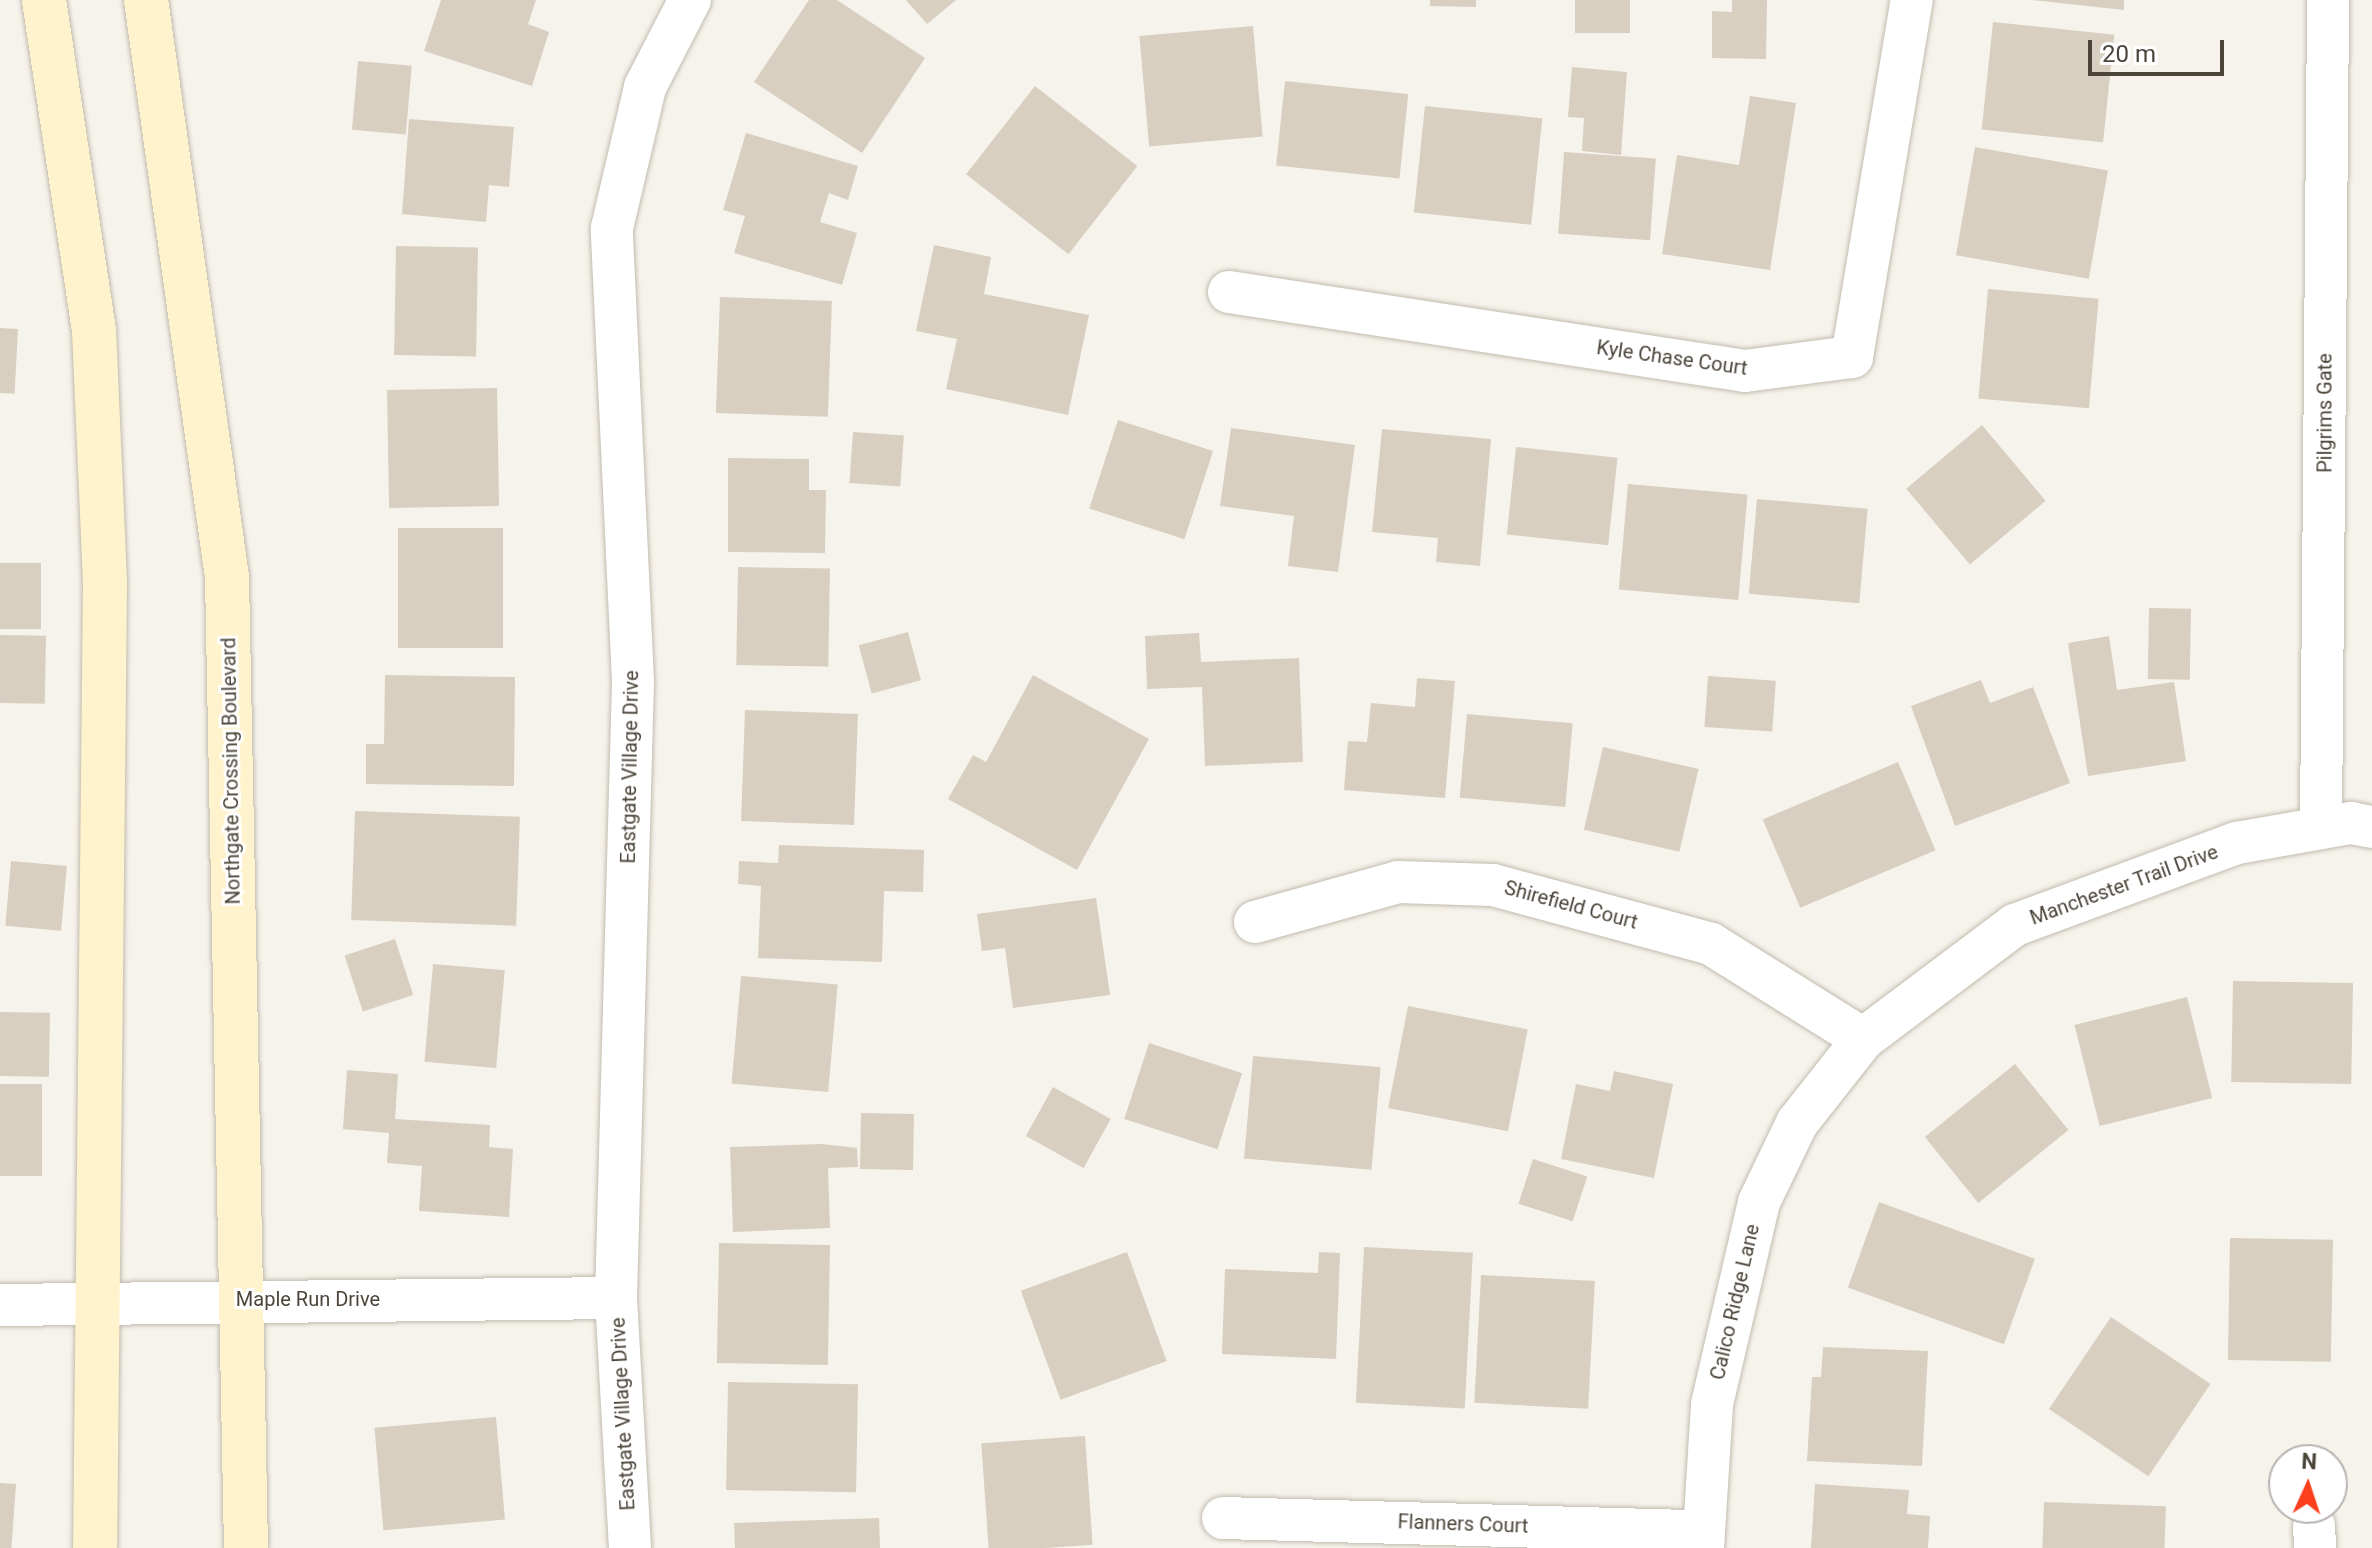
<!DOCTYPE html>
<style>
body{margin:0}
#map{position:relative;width:2372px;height:1548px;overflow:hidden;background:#f6f3ec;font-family:Roboto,sans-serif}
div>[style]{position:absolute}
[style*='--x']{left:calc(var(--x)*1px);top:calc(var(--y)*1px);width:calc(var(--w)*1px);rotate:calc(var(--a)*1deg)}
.building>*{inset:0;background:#d8cfc1;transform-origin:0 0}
.roads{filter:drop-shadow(0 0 2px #c2bbae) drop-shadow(0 0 2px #c2bbae)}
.minor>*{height:42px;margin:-21px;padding:0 21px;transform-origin:21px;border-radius:21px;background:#fff}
.secondary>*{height:44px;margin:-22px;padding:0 22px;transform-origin:22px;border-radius:22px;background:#fff3cd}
span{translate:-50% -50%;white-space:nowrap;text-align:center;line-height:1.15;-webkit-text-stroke:6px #fff;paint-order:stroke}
.street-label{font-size:20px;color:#4b4439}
.north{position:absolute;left:2268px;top:1444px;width:80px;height:80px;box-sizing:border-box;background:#fff;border:2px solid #b7b4b0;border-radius:50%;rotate:3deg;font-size:22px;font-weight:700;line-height:32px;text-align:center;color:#4b4439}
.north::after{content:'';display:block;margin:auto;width:28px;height:36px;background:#fc3f1d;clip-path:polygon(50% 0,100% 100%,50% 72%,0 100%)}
.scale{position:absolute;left:2088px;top:40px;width:136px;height:36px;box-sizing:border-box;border:4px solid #4b4439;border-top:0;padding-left:10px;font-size:24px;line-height:28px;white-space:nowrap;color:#4b4439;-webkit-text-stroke:6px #fff;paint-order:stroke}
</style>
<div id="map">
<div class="building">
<i style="clip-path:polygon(441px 0,536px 0,528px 24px,549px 32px,532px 86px,424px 51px)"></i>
<i style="clip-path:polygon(809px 0,837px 0,925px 58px,862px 153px,754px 82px)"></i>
<i style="clip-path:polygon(906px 0,956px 0,927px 24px)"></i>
<i style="clip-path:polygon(1430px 0,1476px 0,1476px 7px,1430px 6px)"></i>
<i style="left:1575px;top:0;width:55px;height:33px"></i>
<i style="clip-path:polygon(1732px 0,1767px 0,1766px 59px,1712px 58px,1712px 11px,1732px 12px)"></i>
<i style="clip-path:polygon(2031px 0,2124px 0,2124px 10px)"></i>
<i style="left:1993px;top:22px;width:122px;height:108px;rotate:6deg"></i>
<i style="left:1253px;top:26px;width:111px;height:114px;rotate:85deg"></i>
<i style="left:358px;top:61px;width:54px;height:69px;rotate:5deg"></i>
<i style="clip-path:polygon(1572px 67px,1627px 72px,1621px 155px,1582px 151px,1584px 118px,1568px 117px)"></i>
<i style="left:1285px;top:81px;width:124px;height:85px;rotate:6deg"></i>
<i style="left:1035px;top:86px;width:130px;height:112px;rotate:38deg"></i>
<i style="clip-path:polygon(1750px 96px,1796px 103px,1770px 270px,1662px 254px,1677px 155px,1739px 165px)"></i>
<i style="left:1425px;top:106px;width:118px;height:107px;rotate:6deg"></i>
<i style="clip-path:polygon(409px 119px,514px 127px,509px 187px,489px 185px,486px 222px,402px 214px)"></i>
<i style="clip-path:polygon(746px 133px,858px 166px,848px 200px,829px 193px,820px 222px,857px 233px,842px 285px,734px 253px,745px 216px,723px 210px)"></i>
<i style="left:1975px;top:147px;width:135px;height:110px;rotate:10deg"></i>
<i style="left:1564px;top:152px;width:92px;height:82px;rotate:4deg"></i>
<i style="clip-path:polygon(934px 245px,991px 257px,984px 294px,1089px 315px,1068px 415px,946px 389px,957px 339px,916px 331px)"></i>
<i style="left:396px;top:246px;width:82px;height:109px;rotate:1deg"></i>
<i style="left:1988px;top:289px;width:111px;height:110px;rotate:5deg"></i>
<i style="left:720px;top:297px;width:112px;height:116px;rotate:2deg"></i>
<i style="left:0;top:328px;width:18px;height:65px;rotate:3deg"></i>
<i style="left:497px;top:388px;width:118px;height:110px;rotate:89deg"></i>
<i style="left:1118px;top:420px;width:100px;height:93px;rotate:18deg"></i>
<i style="left:1982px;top:425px;width:99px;height:99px;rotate:50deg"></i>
<i style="clip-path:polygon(1231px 428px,1355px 445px,1338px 572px,1288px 566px,1294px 516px,1220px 506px)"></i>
<i style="clip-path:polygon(1382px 429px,1491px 439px,1480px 566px,1436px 562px,1438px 538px,1372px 532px)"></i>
<i style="left:853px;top:432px;width:51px;height:51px;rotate:4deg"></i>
<i style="left:1516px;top:447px;width:102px;height:88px;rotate:6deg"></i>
<i style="clip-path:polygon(728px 458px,809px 459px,809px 490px,826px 490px,825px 553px,728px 552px)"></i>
<i style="left:1628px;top:484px;width:120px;height:106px;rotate:5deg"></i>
<i style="left:1757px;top:499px;width:111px;height:95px;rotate:5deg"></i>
<i style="left:503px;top:528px;width:120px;height:105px;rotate:90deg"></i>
<i style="left:0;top:563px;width:41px;height:66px"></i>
<i style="left:738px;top:567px;width:92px;height:98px;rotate:1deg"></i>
<i style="left:2149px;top:608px;width:42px;height:71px;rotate:1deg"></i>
<i style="left:908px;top:632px;width:50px;height:51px;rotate:75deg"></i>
<i style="clip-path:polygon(1199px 633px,1201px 662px,1299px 658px,1303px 762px,1205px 766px,1202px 687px,1147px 689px,1145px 636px)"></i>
<i style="left:0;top:635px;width:46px;height:68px;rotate:1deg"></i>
<i style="clip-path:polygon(2109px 636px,2117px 690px,2174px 682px,2186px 761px,2088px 776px,2068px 643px)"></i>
<i style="clip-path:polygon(385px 675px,515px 677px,514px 786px,366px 784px,366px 744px,384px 744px)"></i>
<i style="clip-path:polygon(1033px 675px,1149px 739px,1077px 870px,948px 799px,973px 755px,986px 762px)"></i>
<i style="left:1708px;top:676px;width:68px;height:51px;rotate:4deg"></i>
<i style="clip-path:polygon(1417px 678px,1455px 681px,1445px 798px,1344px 790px,1348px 741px,1367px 742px,1371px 703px,1415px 707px)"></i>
<i style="clip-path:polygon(1981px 680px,1990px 703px,2033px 687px,2070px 783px,1955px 826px,1911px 706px)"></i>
<i style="left:745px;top:710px;width:113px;height:111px;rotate:2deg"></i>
<i style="left:1467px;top:714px;width:106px;height:84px;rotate:5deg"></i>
<i style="left:1603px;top:747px;width:98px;height:85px;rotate:13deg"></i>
<i style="left:1898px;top:762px;width:96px;height:147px;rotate:67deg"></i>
<i style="left:355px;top:811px;width:165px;height:109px;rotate:2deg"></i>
<i style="clip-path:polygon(779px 845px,924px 850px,923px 892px,884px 891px,882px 962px,758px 958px,761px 886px,738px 884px,739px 861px,778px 863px)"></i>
<i style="left:11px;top:861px;width:56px;height:65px;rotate:5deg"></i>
<i style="clip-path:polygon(1096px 898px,1110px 995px,1013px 1008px,1005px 948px,982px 951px,977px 914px)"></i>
<i style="left:395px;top:939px;width:59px;height:53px;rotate:72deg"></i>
<i style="left:433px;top:964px;width:72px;height:98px;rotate:5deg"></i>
<i style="left:741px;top:976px;width:97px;height:108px;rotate:5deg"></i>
<i style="left:2233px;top:981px;width:120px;height:101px;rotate:1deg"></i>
<i style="left:2187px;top:997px;width:104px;height:116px;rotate:76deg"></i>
<i style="left:1408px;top:1006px;width:122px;height:104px;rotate:11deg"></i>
<i style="left:0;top:1012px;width:50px;height:64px;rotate:1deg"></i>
<i style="left:1149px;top:1043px;width:98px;height:80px;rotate:18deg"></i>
<i style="left:1253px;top:1056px;width:128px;height:103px;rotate:5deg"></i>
<i style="left:2015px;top:1064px;width:85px;height:116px;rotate:51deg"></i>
<i style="clip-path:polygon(347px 1070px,398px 1074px,395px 1119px,490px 1125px,489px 1147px,513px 1149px,509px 1217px,419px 1211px,422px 1166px,387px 1163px,389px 1133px,343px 1129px)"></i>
<i style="clip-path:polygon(1614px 1071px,1673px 1084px,1654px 1178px,1561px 1159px,1576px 1084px,1610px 1091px)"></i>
<i style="left:0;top:1084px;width:42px;height:92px"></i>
<i style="left:1053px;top:1087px;width:66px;height:56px;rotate:29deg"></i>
<i style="left:861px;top:1113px;width:53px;height:56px;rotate:1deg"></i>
<i style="clip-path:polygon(822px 1144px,857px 1148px,858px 1167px,828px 1168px,830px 1228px,733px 1232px,730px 1147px)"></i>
<i style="left:1533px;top:1159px;width:57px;height:47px;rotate:18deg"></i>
<i style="left:1879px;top:1202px;width:166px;height:91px;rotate:20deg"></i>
<i style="left:2230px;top:1238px;width:103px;height:122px;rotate:1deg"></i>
<i style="left:719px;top:1243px;width:111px;height:120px;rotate:1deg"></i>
<i style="left:1364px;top:1247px;width:109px;height:156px;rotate:3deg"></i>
<i style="left:1127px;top:1252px;width:116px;height:113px;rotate:70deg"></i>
<i style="clip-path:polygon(1319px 1252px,1340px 1253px,1336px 1359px,1222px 1354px,1225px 1269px,1318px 1273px)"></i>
<i style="left:1481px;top:1275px;width:114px;height:128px;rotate:3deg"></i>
<i style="left:2111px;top:1317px;width:120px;height:111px;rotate:34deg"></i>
<i style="clip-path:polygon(1823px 1347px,1928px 1351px,1922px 1466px,1807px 1461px,1812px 1377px,1821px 1377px)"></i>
<i style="left:728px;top:1382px;width:130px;height:108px;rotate:1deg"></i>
<i style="left:496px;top:1417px;width:103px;height:122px;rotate:85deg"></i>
<i style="left:1085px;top:1436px;width:109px;height:104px;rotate:86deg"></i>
<i style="left:0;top:1483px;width:16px;height:65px;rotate:4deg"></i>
<i style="clip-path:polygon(1815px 1484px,1909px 1490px,1907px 1514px,1930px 1516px,1928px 1548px,1811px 1548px)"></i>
<i style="left:2044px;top:1502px;width:122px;height:46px;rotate:2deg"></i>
<i style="clip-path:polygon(879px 1518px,880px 1548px,735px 1548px,734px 1523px)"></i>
</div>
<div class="roads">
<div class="minor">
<i style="--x:1229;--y:292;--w:522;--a:8.7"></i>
<i style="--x:1745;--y:371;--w:108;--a:-7.5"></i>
<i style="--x:1852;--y:357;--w:362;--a:-80.5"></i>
<i style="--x:2321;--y:826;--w:826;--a:-89.51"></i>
<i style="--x:1255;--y:922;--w:148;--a:-15.6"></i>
<i style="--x:1398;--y:882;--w:95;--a:1.8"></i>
<i style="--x:1493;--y:885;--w:226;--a:15.1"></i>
<i style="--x:1711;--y:944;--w:179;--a:32"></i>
<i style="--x:0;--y:1305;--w:616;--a:-0.65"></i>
<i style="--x:1223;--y:1518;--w:480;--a:1.6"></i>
<i style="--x:2314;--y:1526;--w:22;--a:87"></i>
<i style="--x:630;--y:1548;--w:250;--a:-93.2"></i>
<i style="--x:616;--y:1298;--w:617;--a:-88.42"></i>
<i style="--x:633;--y:681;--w:453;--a:-92.7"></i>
<i style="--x:612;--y:228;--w:145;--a:-76.8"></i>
<i style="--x:645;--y:87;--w:98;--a:-62.7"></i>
<i style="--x:1703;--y:1548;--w:144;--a:-86.4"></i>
<i style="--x:1712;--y:1404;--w:207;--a:-76.9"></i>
<i style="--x:1759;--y:1202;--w:88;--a:-64.3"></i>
<i style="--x:1797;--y:1123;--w:107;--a:-51.8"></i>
<i style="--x:1863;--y:1039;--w:190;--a:-36.9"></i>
<i style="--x:2015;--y:925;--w:237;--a:-20.3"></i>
<i style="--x:2237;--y:843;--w:116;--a:-10"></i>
<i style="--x:2351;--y:823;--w:21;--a:11"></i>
</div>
<div class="secondary">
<i style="--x:44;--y:0;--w:334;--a:81.4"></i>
<i style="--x:94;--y:330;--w:255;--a:87.5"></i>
<i style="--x:105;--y:585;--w:963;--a:90.59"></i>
<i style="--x:146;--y:0;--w:583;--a:82.01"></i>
<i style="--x:227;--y:577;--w:971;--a:88.88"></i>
</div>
</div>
<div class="street-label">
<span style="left:1672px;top:358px;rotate:8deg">Kyle Chase Court</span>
<span style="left:2325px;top:413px;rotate:-90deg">Pilgrims Gate</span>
<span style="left:630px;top:767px;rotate:-89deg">Eastgate Village Drive</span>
<span style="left:231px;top:771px;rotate:-91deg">Northgate Crossing Boulevard</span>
<span style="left:2124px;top:885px;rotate:-20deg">Manchester Trail Drive</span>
<span style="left:1571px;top:905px;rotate:15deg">Shirefield Court</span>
<span style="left:308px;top:1299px">Maple Run Drive</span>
<span style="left:1735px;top:1302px;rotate:-77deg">Calico Ridge Lane</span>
<span style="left:623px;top:1414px;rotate:-93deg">Eastgate Village Drive</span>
<span style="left:1463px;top:1524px;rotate:2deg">Flanners Court</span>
</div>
<div class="north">N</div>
<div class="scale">20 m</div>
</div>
